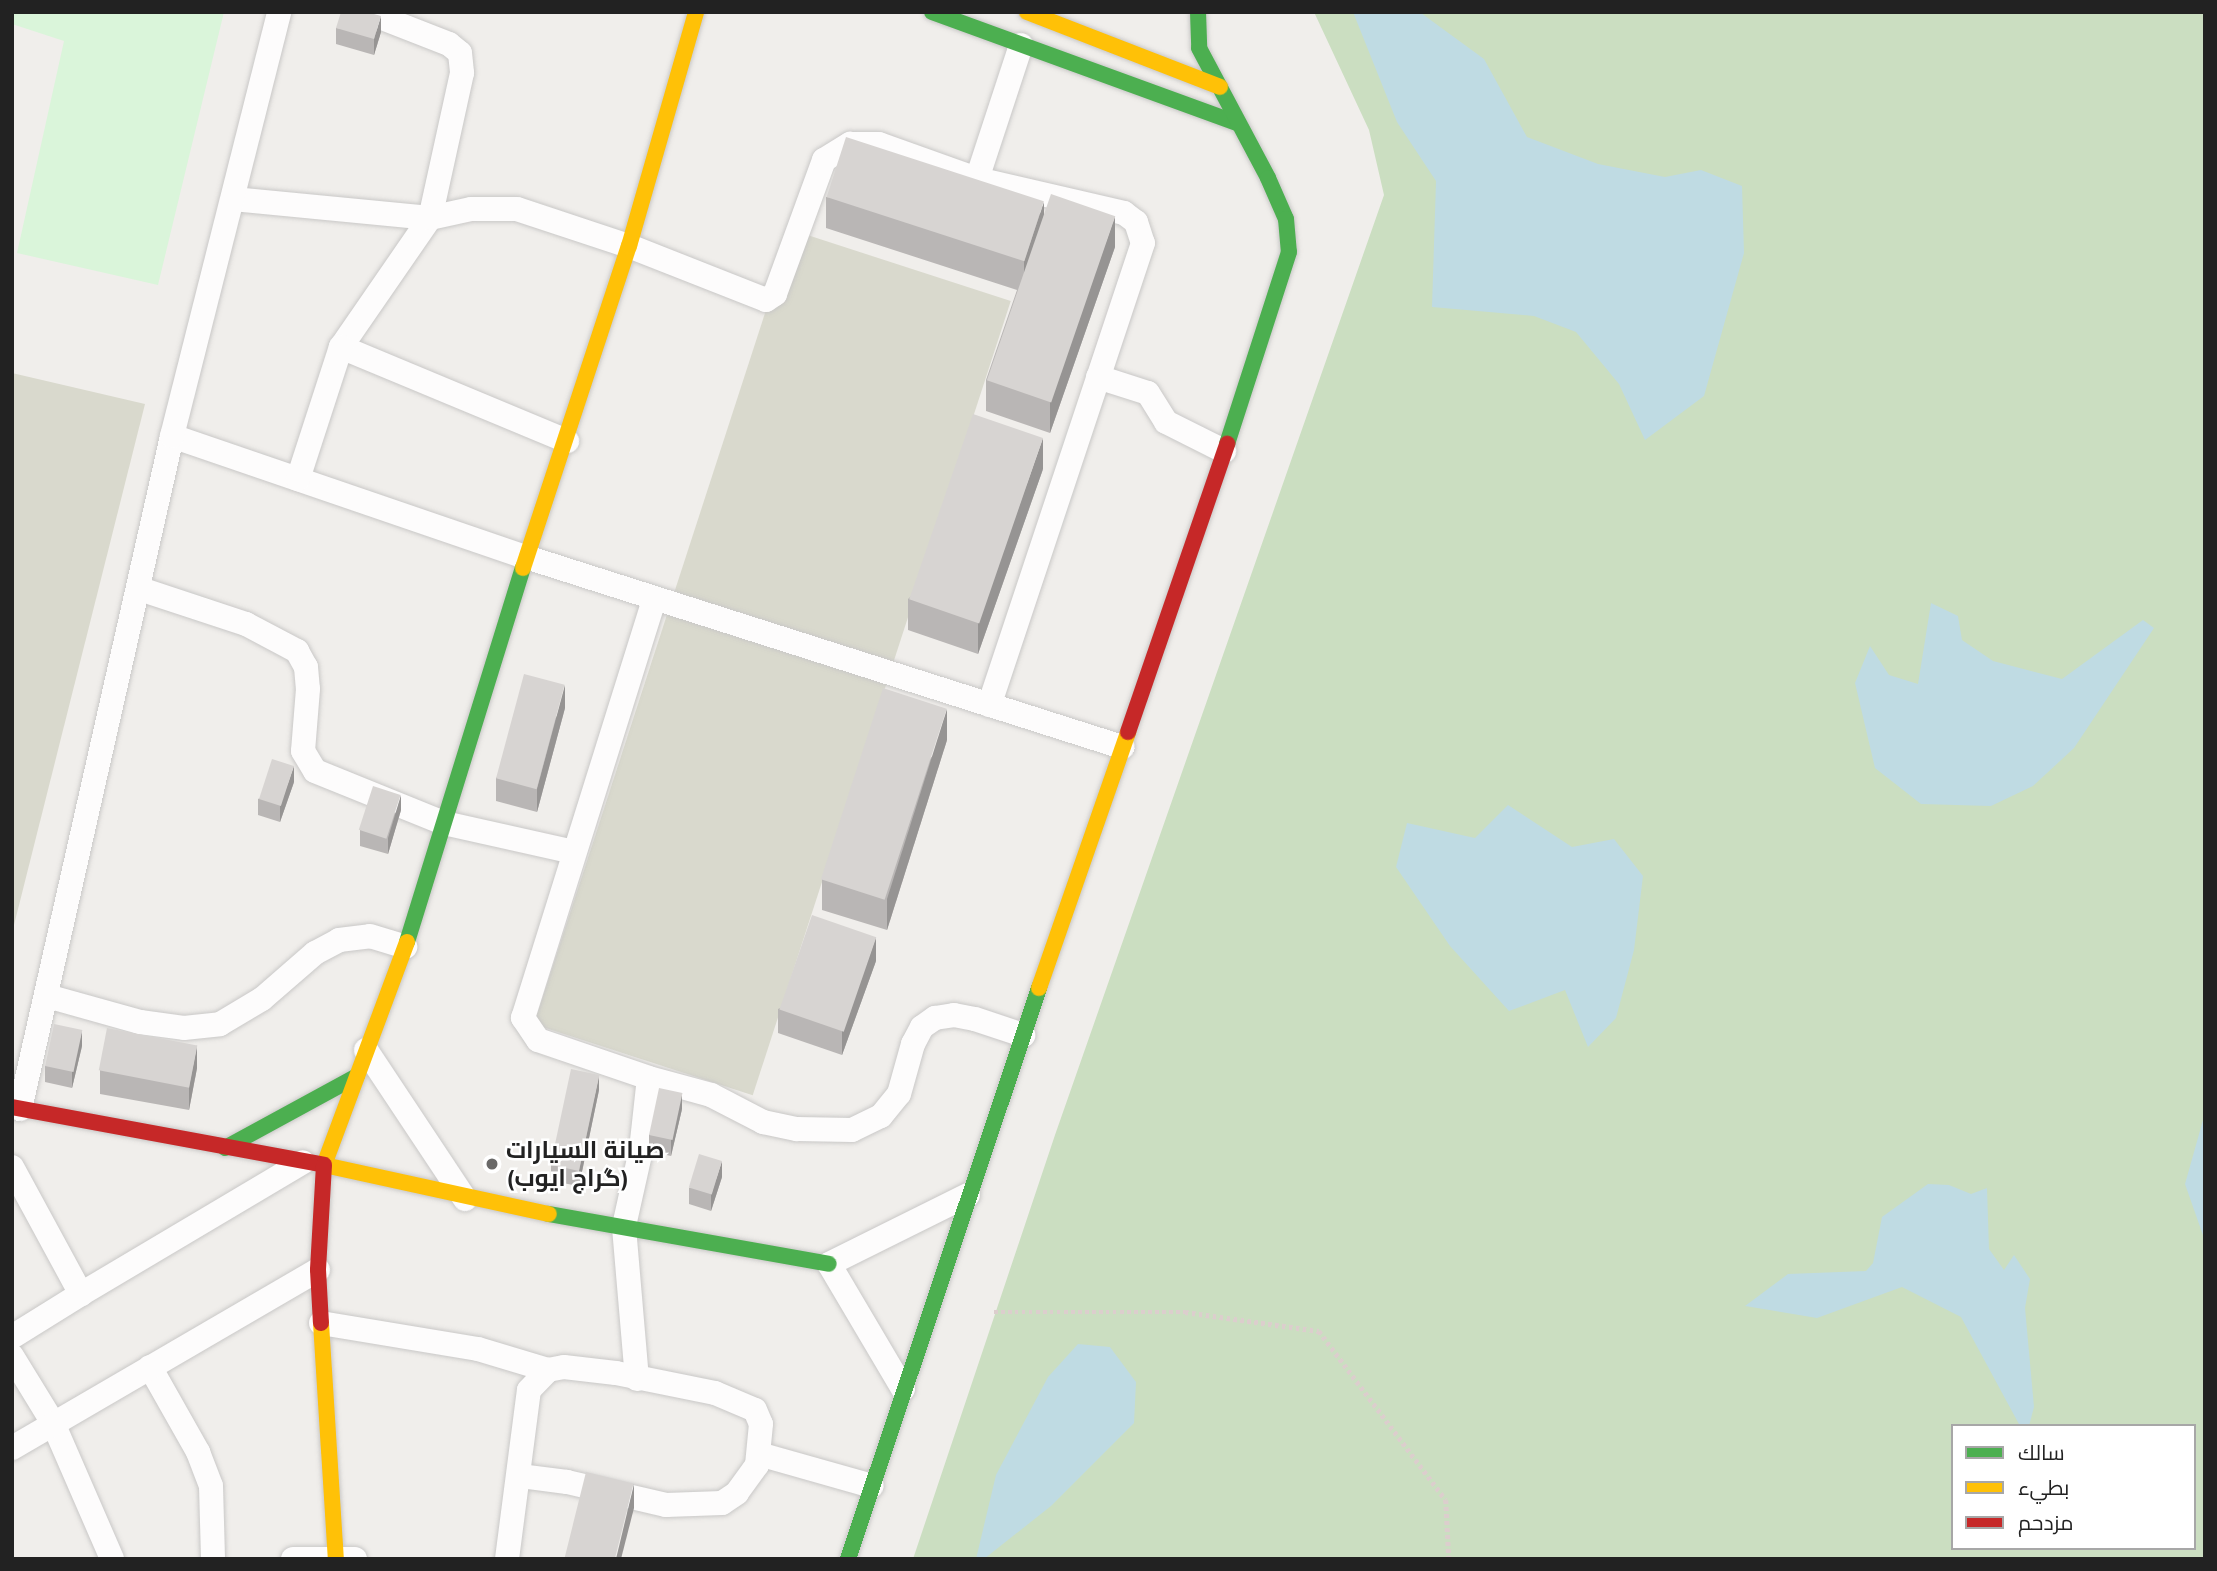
<!DOCTYPE html>
<meta charset="utf-8">
<style>
body{margin:0}
#map{position:relative;width:2217px;height:1571px;overflow:hidden;background:#f0eeeb;font-family:Mulish,Cairo,sans-serif}
div>[style]{position:absolute}
[style*='--x']{left:calc(var(--x)*1px);top:calc(var(--y)*1px);width:calc(var(--w)*1px);rotate:calc(var(--a)*1deg)}
.construction>*{inset:0;background:#d9d9cd;transform-origin:0 0}
.forest>*{inset:0;background:#cbdec1}
.park>*{inset:0;background:#daf5da}
.water>*{inset:0;background:#bfdbe3}
.path>*{height:4.5px;margin-top:-2.25px;transform-origin:0;background:repeating-linear-gradient(90deg,#dccecd 0 3.5px,transparent 0 7px)}
.roads{filter:drop-shadow(0 0 2px #c9c8c7) drop-shadow(0 0 2px #c9c8c7)}
.street>*{height:24px;margin:-12px;padding:0 12px;transform-origin:12px;border-radius:12px;background:#fdfcfc}
.fast>*{height:16px;margin:-8px;padding:0 8px;transform-origin:8px;border-radius:8px;background:#4caf50}
.slow>*{height:16px;margin:-8px;padding:0 8px;transform-origin:8px;border-radius:8px;background:#ffc107}
.jam>*{height:16px;margin:-8px;padding:0 8px;transform-origin:8px;border-radius:8px;background:#c62828}
.wall>*{inset:0;background:#b9b6b5}
.shaded-wall>*{inset:0;background:#969493}
.building>*{inset:0;background:#d7d4d2;transform-origin:0 0}
.dots>*{width:19px;height:19px;translate:-50% -50%;box-sizing:border-box;border:4px solid #fff;border-radius:50%}
span{translate:-50% -50%;white-space:nowrap;text-align:center;line-height:1.15;-webkit-text-stroke:5px #fff;paint-order:stroke}
.poi-label{font-size:24px;color:#222;font-weight:700}
.left{translate:0 -50%;text-align:left}
.frame{position:absolute;inset:0;border:14px solid #222;pointer-events:none}
.legend{position:absolute;left:1951px;top:1424px;width:245px;height:126px;box-sizing:border-box;background:#fff;border:2px solid #a7a7a7;margin:0;padding:9px 12px;list-style:none;font-size:21px;color:#222}
.legend li{display:flex;align-items:center;gap:14px;height:35px}
.legend b{width:35px;border:2px solid #a7a7a7}
</style>
<div id="map">
<div class="construction">
<i style="left:792px;top:230px;width:230px;height:835px;rotate:18deg"></i>
<i style="clip-path:polygon(12px 373px,145px 404px,12px 933px)"></i>
</div>
<div class="forest">
<i style="clip-path:polygon(evenodd,1314px 12px,2205px 12px,2205px 1559px,913px 1559px,1055px 1135px,1384px 195px,1369px 130px,1314px 12px,1953px 1426px,2194px 1426px,2194px 1548px,1953px 1548px,1953px 1426px)"></i>
</div>
<div class="park">
<i style="clip-path:polygon(12px 12px,224px 12px,158px 285px,17px 253px,64px 41px,12px 24px)"></i>
</div>
<div class="water">
<i style="clip-path:polygon(1353px 12px,1421px 13px,1484px 59px,1527px 137px,1598px 164px,1665px 177px,1701px 170px,1742px 186px,1744px 253px,1704px 396px,1645px 440px,1619px 384px,1576px 332px,1534px 316px,1432px 307px,1436px 181px,1397px 122px)"></i>
<i style="clip-path:polygon(1931px 603px,1958px 616px,1962px 640px,1993px 661px,2062px 679px,2143px 620px,2154px 628px,2074px 748px,2033px 786px,1991px 806px,1921px 804px,1875px 768px,1855px 683px,1870px 646px,1889px 675px,1918px 684px)"></i>
<i style="clip-path:polygon(1508px 805px,1572px 847px,1614px 839px,1643px 876px,1634px 950px,1616px 1018px,1588px 1047px,1565px 990px,1509px 1011px,1450px 946px,1396px 867px,1407px 823px,1475px 838px)"></i>
<i style="clip-path:polygon(2205px 1113px,2205px 1241px,2185px 1184px)"></i>
<i style="clip-path:polygon(1928px 1184px,1949px 1185px,1971px 1194px,1987px 1188px,1989px 1249px,2004px 1270px,2014px 1255px,2030px 1279px,2025px 1308px,2034px 1407px,2029px 1426px,2020px 1426px,1961px 1317px,1902px 1287px,1817px 1318px,1745px 1306px,1788px 1274px,1866px 1271px,1873px 1263px,1882px 1217px)"></i>
<i style="clip-path:polygon(1078px 1344px,1110px 1347px,1136px 1382px,1134px 1423px,1051px 1506px,984px 1559px,976px 1559px,996px 1475px,1048px 1377px)"></i>
</div>
<div class="path">
<i style="--x:994;--y:1312;--w:191;--a:0"></i>
<i style="--x:1185;--y:1312;--w:135;--a:8.1"></i>
<i style="--x:1319;--y:1331;--w:211;--a:53.1"></i>
<i style="--x:1446;--y:1500;--w:59;--a:87.1"></i>
</div>
<div class="roads">
<div class="street">
<i style="--x:367;--y:12;--w:88;--a:21.3"></i>
<i style="--x:449;--y:44;--w:14;--a:39"></i>
<i style="--x:460;--y:53;--w:20;--a:84"></i>
<i style="--x:462;--y:73;--w:148;--a:102.4"></i>
<i style="--x:430;--y:218;--w:157;--a:124.6"></i>
<i style="--x:341;--y:347;--w:245;--a:22.6"></i>
<i style="--x:977;--y:179;--w:141;--a:-71.8"></i>
<i style="--x:233;--y:199;--w:198;--a:5.5"></i>
<i style="--x:430;--y:218;--w:42;--a:-12.4"></i>
<i style="--x:471;--y:209;--w:46;--a:0"></i>
<i style="--x:517;--y:209;--w:118;--a:18.3"></i>
<i style="--x:629;--y:246;--w:147;--a:21.5"></i>
<i style="--x:766;--y:300;--w:11;--a:-34"></i>
<i style="--x:775;--y:294;--w:143;--a:-69.9"></i>
<i style="--x:824;--y:160;--w:31;--a:-32"></i>
<i style="--x:850;--y:144;--w:29;--a:0"></i>
<i style="--x:879;--y:144;--w:104;--a:19.7"></i>
<i style="--x:977;--y:179;--w:151;--a:13"></i>
<i style="--x:1124;--y:213;--w:15;--a:37"></i>
<i style="--x:1136;--y:222;--w:22;--a:72"></i>
<i style="--x:1143;--y:243;--w:487;--a:108.4"></i>
<i style="--x:1098;--y:377;--w:52;--a:17.7"></i>
<i style="--x:1148;--y:393;--w:34;--a:58"></i>
<i style="--x:1166;--y:422;--w:65;--a:26.6"></i>
<i style="--x:172;--y:436;--w:374;--a:18.9"></i>
<i style="--x:526;--y:557;--w:626;--a:17.68"></i>
<i style="--x:298;--y:479;--w:139;--a:-72"></i>
<i style="--x:140;--y:589;--w:112;--a:18.3"></i>
<i style="--x:246;--y:624;--w:58;--a:27.9"></i>
<i style="--x:297;--y:651;--w:18;--a:61"></i>
<i style="--x:306;--y:667;--w:22;--a:85"></i>
<i style="--x:308;--y:689;--w:62;--a:94.6"></i>
<i style="--x:303;--y:751;--w:23;--a:59"></i>
<i style="--x:315;--y:771;--w:139;--a:22"></i>
<i style="--x:444;--y:823;--w:133;--a:12.6"></i>
<i style="--x:47;--y:996;--w:97;--a:15.6"></i>
<i style="--x:140;--y:1022;--w:44;--a:7.8"></i>
<i style="--x:184;--y:1028;--w:36;--a:-6"></i>
<i style="--x:220;--y:1024;--w:49;--a:-30.8"></i>
<i style="--x:262;--y:999;--w:70;--a:-41"></i>
<i style="--x:315;--y:953;--w:27;--a:-28"></i>
<i style="--x:339;--y:940;--w:31;--a:-7"></i>
<i style="--x:370;--y:936;--w:37;--a:17"></i>
<i style="--x:366;--y:1050;--w:179;--a:56.4"></i>
<i style="--x:649;--y:1078;--w:117;--a:-161.1"></i>
<i style="--x:538;--y:1040;--w:27;--a:-124"></i>
<i style="--x:523;--y:1018;--w:440;--a:-72.6"></i>
<i style="--x:20;--y:1109;--w:690;--a:-77.27"></i>
<i style="--x:172;--y:436;--w:437;--a:-75.8"></i>
<i style="--x:12;--y:1167;--w:145;--a:61.5"></i>
<i style="--x:81;--y:1294;--w:81;--a:148.1"></i>
<i style="--x:81;--y:1294;--w:258;--a:-30.7"></i>
<i style="--x:321;--y:1323;--w:159;--a:9.4"></i>
<i style="--x:478;--y:1349;--w:73;--a:16.7"></i>
<i style="--x:12;--y:1356;--w:79;--a:58.5"></i>
<i style="--x:53;--y:1423;--w:148;--a:66.5"></i>
<i style="--x:150;--y:1367;--w:98;--a:60.5"></i>
<i style="--x:198;--y:1452;--w:36;--a:69"></i>
<i style="--x:211;--y:1486;--w:73;--a:88.4"></i>
<i style="--x:637;--y:1379;--w:154;--a:-94.9"></i>
<i style="--x:624;--y:1226;--w:78;--a:-77.4"></i>
<i style="--x:641;--y:1150;--w:72;--a:-83.7"></i>
<i style="--x:649;--y:1078;--w:64;--a:15.3"></i>
<i style="--x:711;--y:1095;--w:59;--a:27.4"></i>
<i style="--x:763;--y:1122;--w:35;--a:12"></i>
<i style="--x:797;--y:1129;--w:55;--a:1"></i>
<i style="--x:852;--y:1130;--w:32;--a:-26"></i>
<i style="--x:881;--y:1116;--w:28;--a:-51"></i>
<i style="--x:899;--y:1094;--w:52;--a:-74.4"></i>
<i style="--x:913;--y:1044;--w:19;--a:-62"></i>
<i style="--x:922;--y:1027;--w:16;--a:-35"></i>
<i style="--x:935;--y:1018;--w:19;--a:-9"></i>
<i style="--x:954;--y:1015;--w:21;--a:11"></i>
<i style="--x:975;--y:1019;--w:51;--a:18.4"></i>
<i style="--x:903;--y:1389;--w:145;--a:-120.6"></i>
<i style="--x:829;--y:1264;--w:155;--a:-26.4"></i>
<i style="--x:12;--y:1448;--w:354;--a:-30.2"></i>
<i style="--x:759;--y:1454;--w:117;--a:15.8"></i>
<i style="--x:293;--y:1559;--w:62;--a:0"></i>
<i style="--x:507;--y:1559;--w:170;--a:-82.6"></i>
<i style="--x:529;--y:1390;--w:28;--a:-46"></i>
<i style="--x:548;--y:1370;--w:16;--a:-11"></i>
<i style="--x:564;--y:1367;--w:52;--a:6.6"></i>
<i style="--x:616;--y:1373;--w:101;--a:11.4"></i>
<i style="--x:715;--y:1393;--w:43;--a:23"></i>
<i style="--x:755;--y:1410;--w:15;--a:67"></i>
<i style="--x:761;--y:1424;--w:41;--a:95.6"></i>
<i style="--x:757;--y:1465;--w:34;--a:126"></i>
<i style="--x:737;--y:1493;--w:18;--a:146"></i>
<i style="--x:722;--y:1503;--w:56;--a:178"></i>
<i style="--x:666;--y:1505;--w:102;--a:-166.9"></i>
<i style="--x:567;--y:1482;--w:46;--a:-172.6"></i>
</div>
<div class="fast">
<i style="--x:932;--y:12;--w:325;--a:20"></i>
<i style="--x:1198;--y:12;--w:36;--a:88"></i>
<i style="--x:1199;--y:48;--w:147;--a:62"></i>
<i style="--x:1268;--y:178;--w:45;--a:66.3"></i>
<i style="--x:1286;--y:219;--w:33;--a:85"></i>
<i style="--x:1289;--y:252;--w:202;--a:107.9"></i>
<i style="--x:407;--y:942;--w:392;--a:-72.8"></i>
<i style="--x:225;--y:1148;--w:150;--a:-28.6"></i>
<i style="--x:549;--y:1214;--w:284;--a:10.1"></i>
<i style="--x:848;--y:1559;--w:602;--a:-71.5"></i>
</div>
<div class="slow">
<i style="--x:1027;--y:12;--w:207;--a:21.2"></i>
<i style="--x:523;--y:568;--w:339;--a:-71.8"></i>
<i style="--x:629;--y:246;--w:243;--a:-74"></i>
<i style="--x:407;--y:942;--w:238;--a:110.4"></i>
<i style="--x:324;--y:1165;--w:230;--a:12.3"></i>
<i style="--x:1039;--y:988;--w:271;--a:-70.8"></i>
<i style="--x:321;--y:1323;--w:236;--a:86.4"></i>
</div>
<div class="jam">
<i style="--x:1128;--y:732;--w:305;--a:-71"></i>
<i style="--x:12;--y:1107;--w:317;--a:10.5"></i>
<i style="--x:324;--y:1165;--w:105;--a:93.3"></i>
<i style="--x:318;--y:1270;--w:53;--a:86.8"></i>
</div>
</div>
<div class="wall">
<i style="clip-path:polygon(336px 28px,381px 32px,374px 55px,336px 44px)"></i>
<i style="clip-path:polygon(826px 197px,1044px 214px,1115px 247px,1050px 433px,986px 411px,986px 380px,1017px 290px,826px 228px)"></i>
<i style="clip-path:polygon(1043px 469px,978px 654px,908px 630px,908px 599px)"></i>
<i style="clip-path:polygon(565px 708px,537px 812px,496px 801px,496px 778px)"></i>
<i style="clip-path:polygon(947px 740px,887px 930px,822px 910px,822px 879px)"></i>
<i style="clip-path:polygon(294px 782px,280px 822px,258px 815px,258px 799px)"></i>
<i style="clip-path:polygon(401px 810px,388px 854px,360px 846px,360px 830px)"></i>
<i style="clip-path:polygon(876px 961px,842px 1055px,778px 1033px,778px 1009px)"></i>
<i style="clip-path:polygon(82px 1046px,72px 1088px,45px 1082px,45px 1066px)"></i>
<i style="clip-path:polygon(197px 1068px,189px 1110px,100px 1094px,100px 1070px)"></i>
<i style="clip-path:polygon(599px 1090px,579px 1186px,551px 1181px,551px 1165px)"></i>
<i style="clip-path:polygon(682px 1109px,671px 1156px,649px 1151px,649px 1135px)"></i>
<i style="clip-path:polygon(722px 1177px,711px 1211px,689px 1204px,689px 1188px)"></i>
</div>
<div class="shaded-wall">
<i style="clip-path:polygon(381px 16px,381px 32px,374px 55px,374px 39px)"></i>
<i style="clip-path:polygon(1044px 202px,1044px 233px,1024px 292px,1024px 261px)"></i>
<i style="clip-path:polygon(1115px 216px,1115px 247px,1050px 433px,1050px 402px)"></i>
<i style="clip-path:polygon(1043px 438px,1043px 469px,978px 654px,978px 623px)"></i>
<i style="clip-path:polygon(565px 685px,565px 708px,537px 812px,537px 789px)"></i>
<i style="clip-path:polygon(947px 709px,947px 740px,887px 930px,887px 899px)"></i>
<i style="clip-path:polygon(294px 766px,294px 782px,280px 822px,280px 806px)"></i>
<i style="clip-path:polygon(401px 795px,401px 810px,388px 854px,388px 838px)"></i>
<i style="clip-path:polygon(876px 937px,876px 961px,842px 1055px,842px 1032px)"></i>
<i style="clip-path:polygon(82px 1030px,82px 1046px,72px 1088px,72px 1072px)"></i>
<i style="clip-path:polygon(197px 1045px,197px 1068px,189px 1110px,189px 1087px)"></i>
<i style="clip-path:polygon(599px 1075px,599px 1090px,579px 1186px,579px 1170px)"></i>
<i style="clip-path:polygon(682px 1093px,682px 1109px,671px 1156px,671px 1140px)"></i>
<i style="clip-path:polygon(722px 1161px,722px 1177px,711px 1211px,711px 1195px)"></i>
<i style="clip-path:polygon(634px 1484px,634px 1508px,621px 1559px,616px 1559px)"></i>
</div>
<div class="building">
<i style="clip-path:polygon(341px 12px,367px 12px,381px 16px,374px 39px,336px 28px)"></i>
<i style="left:846px;top:137px;width:208px;height:63px;rotate:18deg"></i>
<i style="left:1051px;top:194px;width:68px;height:197px;rotate:19deg"></i>
<i style="left:973px;top:414px;width:74px;height:196px;rotate:19deg"></i>
<i style="left:524px;top:674px;width:42px;height:108px;rotate:15deg"></i>
<i style="left:883px;top:688px;width:67px;height:201px;rotate:18deg"></i>
<i style="left:272px;top:759px;width:23px;height:42px;rotate:18deg"></i>
<i style="left:373px;top:786px;width:29px;height:46px;rotate:18deg"></i>
<i style="left:812px;top:915px;width:68px;height:100px;rotate:19deg"></i>
<i style="left:54px;top:1024px;width:29px;height:43px;rotate:12deg"></i>
<i style="left:107px;top:1028px;width:92px;height:43px;rotate:11deg"></i>
<i style="left:571px;top:1069px;width:29px;height:98px;rotate:12deg"></i>
<i style="left:659px;top:1088px;width:24px;height:48px;rotate:12deg"></i>
<i style="left:699px;top:1154px;width:24px;height:35px;rotate:17deg"></i>
<i style="left:586px;top:1472px;width:49px;height:89px;rotate:14deg"></i>
</div>
<div class="dots">
<i style="left:492px;top:1164px;background:#6a6968"></i>
</div>
<div class="poi-label">
<span class="left" style="left:506px;top:1164px">صيانة السيارات<br>(گراج ايوب)</span>
</div>
<div class="frame"></div>
<ul class="legend">
<li><b style="height:9px;background:#4caf50"></b>سالك</li>
<li><b style="height:9px;background:#ffc107"></b>بطيء</li>
<li><b style="height:9px;background:#c62828"></b>مزدحم</li>
</ul>
</div>
